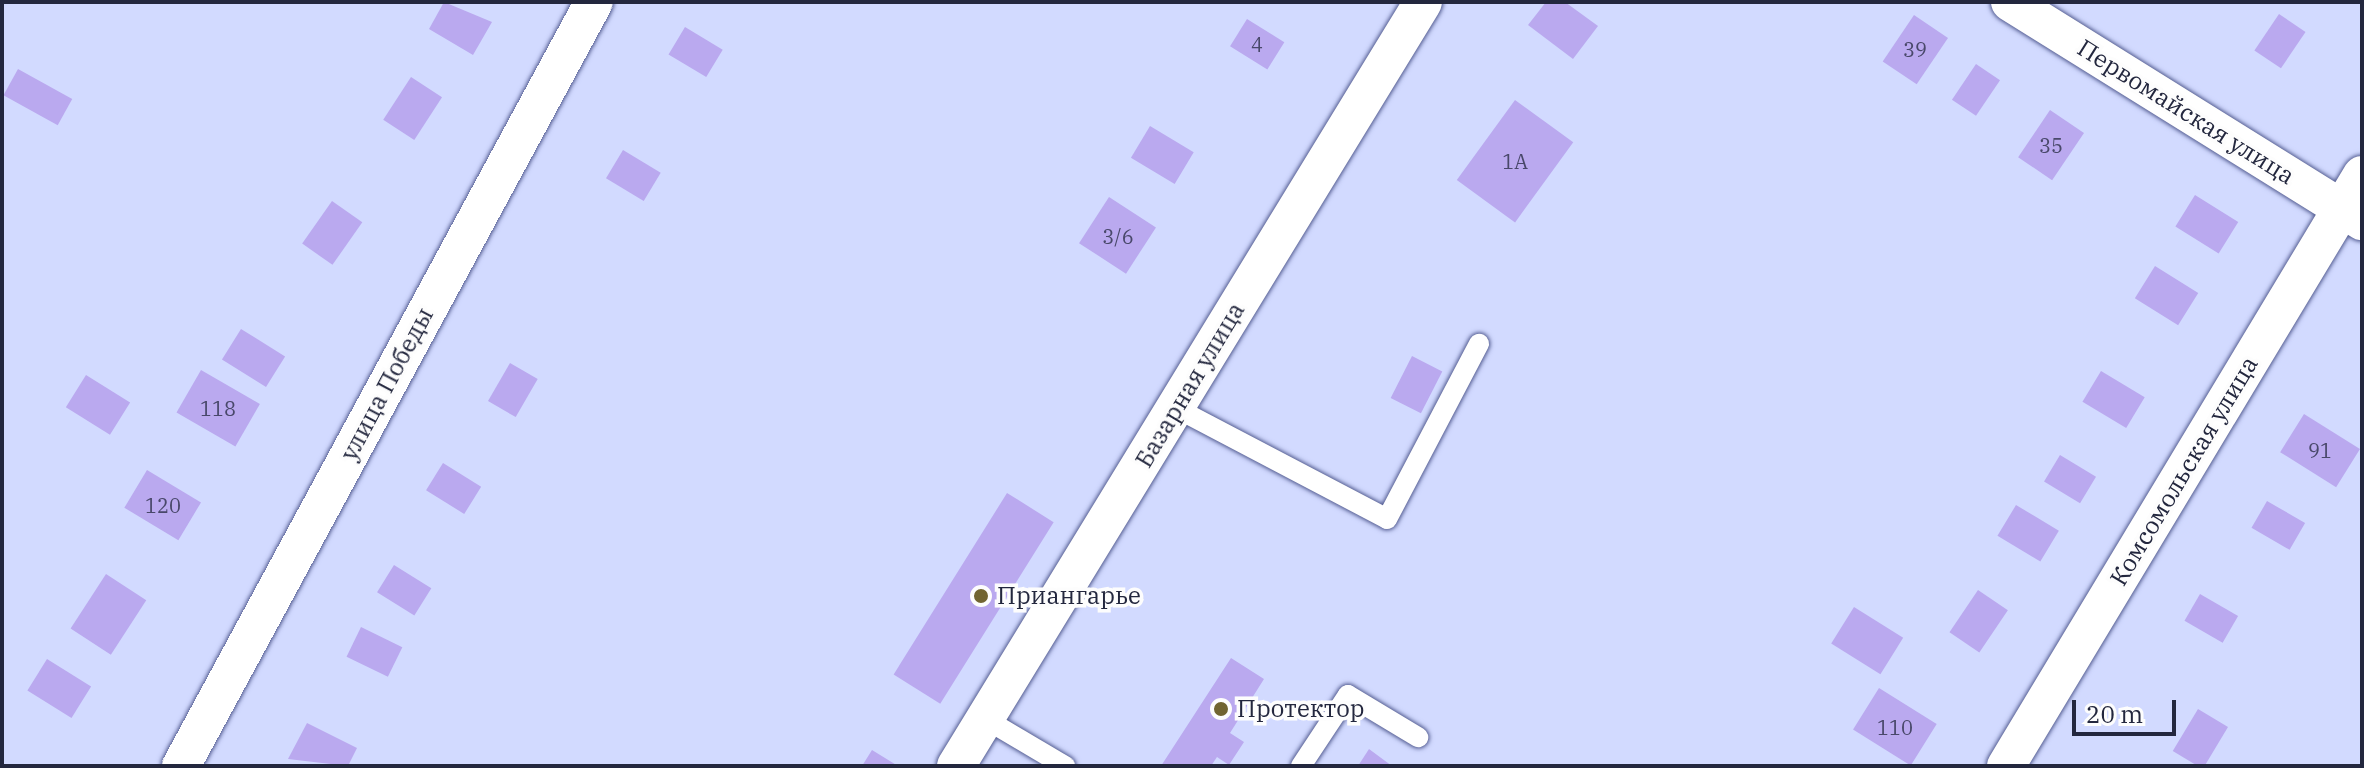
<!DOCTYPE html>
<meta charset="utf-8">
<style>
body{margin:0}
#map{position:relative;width:2364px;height:768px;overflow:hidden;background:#d2daff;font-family:"IBM Plex Serif",serif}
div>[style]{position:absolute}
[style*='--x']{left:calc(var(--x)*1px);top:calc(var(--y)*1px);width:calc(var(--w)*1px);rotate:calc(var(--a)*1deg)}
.building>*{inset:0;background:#baa9ef;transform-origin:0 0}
.roads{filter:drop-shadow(0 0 2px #555e93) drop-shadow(0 0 2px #555e93)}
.lane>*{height:20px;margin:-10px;padding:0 10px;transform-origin:10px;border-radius:10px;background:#fff}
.street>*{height:38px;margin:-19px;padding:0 19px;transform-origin:19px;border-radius:19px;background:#fff}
.dots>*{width:22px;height:22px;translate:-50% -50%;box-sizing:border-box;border:4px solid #fdfdfd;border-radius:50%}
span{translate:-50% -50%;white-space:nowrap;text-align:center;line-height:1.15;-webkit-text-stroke:7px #fdfdfd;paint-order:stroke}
.number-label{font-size:20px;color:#49486a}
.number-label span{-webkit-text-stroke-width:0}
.street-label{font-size:24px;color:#23273e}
.poi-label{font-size:24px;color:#23273e}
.left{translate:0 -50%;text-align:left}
.frame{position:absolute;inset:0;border:4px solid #23273e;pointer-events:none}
.scale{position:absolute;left:2072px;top:700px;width:104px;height:36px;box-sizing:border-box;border:4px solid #23273e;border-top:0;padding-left:10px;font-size:24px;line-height:28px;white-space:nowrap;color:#23273e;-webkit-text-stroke:6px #fdfdfd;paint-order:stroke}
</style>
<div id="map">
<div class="building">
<i style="clip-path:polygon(444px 2px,492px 22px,473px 55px,429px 29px)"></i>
<i style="clip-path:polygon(1546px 2px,1565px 2px,1598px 26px,1573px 59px,1528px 25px)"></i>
<i style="left:2279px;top:14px;width:32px;height:44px;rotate:34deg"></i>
<i style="left:1914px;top:15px;width:41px;height:56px;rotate:34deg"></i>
<i style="left:1247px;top:19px;width:44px;height:32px;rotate:32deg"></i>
<i style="left:685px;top:27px;width:44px;height:32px;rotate:31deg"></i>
<i style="left:1976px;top:64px;width:29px;height:43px;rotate:34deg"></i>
<i style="left:18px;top:69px;width:62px;height:30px;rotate:29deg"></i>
<i style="left:411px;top:77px;width:37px;height:51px;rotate:33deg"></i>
<i style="left:1515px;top:100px;width:72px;height:99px;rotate:36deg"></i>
<i style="left:2050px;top:110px;width:41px;height:57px;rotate:34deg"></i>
<i style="left:1150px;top:126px;width:51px;height:37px;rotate:31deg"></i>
<i style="left:623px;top:150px;width:44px;height:33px;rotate:31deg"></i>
<i style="left:2195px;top:195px;width:51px;height:37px;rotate:32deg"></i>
<i style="left:1109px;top:197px;width:56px;height:55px;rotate:33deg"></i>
<i style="left:332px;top:201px;width:37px;height:52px;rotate:35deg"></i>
<i style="left:2155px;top:266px;width:51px;height:38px;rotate:32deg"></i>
<i style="left:241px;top:329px;width:52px;height:36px;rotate:32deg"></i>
<i style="left:1412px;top:356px;width:34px;height:47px;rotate:27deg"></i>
<i style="left:510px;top:363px;width:32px;height:44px;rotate:30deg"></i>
<i style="left:201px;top:370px;width:68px;height:49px;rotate:30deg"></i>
<i style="left:2101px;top:371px;width:51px;height:36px;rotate:31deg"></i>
<i style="left:86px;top:375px;width:52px;height:38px;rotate:32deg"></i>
<i style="left:2304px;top:414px;width:66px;height:45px;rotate:32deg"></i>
<i style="left:2060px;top:455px;width:42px;height:31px;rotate:31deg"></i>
<i style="left:443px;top:463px;width:45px;height:32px;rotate:32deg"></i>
<i style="left:147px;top:470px;width:63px;height:44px;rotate:31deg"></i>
<i style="left:1007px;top:493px;width:55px;height:214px;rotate:32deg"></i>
<i style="left:2267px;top:501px;width:44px;height:31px;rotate:30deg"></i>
<i style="left:2016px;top:505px;width:50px;height:36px;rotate:31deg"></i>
<i style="left:394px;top:565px;width:44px;height:32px;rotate:32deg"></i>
<i style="left:106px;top:574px;width:48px;height:65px;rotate:33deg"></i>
<i style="left:1978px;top:590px;width:36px;height:51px;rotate:34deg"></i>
<i style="left:2200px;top:594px;width:44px;height:31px;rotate:30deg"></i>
<i style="left:1854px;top:607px;width:58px;height:43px;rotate:32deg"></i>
<i style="left:361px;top:627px;width:46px;height:33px;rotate:26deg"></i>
<i style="clip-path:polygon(1231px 658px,1264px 679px,1230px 733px,1244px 742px,1229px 765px,1217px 757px,1211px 766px,1161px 766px)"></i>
<i style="left:47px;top:659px;width:52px;height:37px;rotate:32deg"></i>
<i style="left:1879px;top:688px;width:68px;height:49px;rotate:32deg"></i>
<i style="left:2198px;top:709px;width:35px;height:49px;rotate:31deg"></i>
<i style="clip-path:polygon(307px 723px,357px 748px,348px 766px,288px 759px)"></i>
<i style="clip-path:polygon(1369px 749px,1392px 766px,1358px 766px)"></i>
<i style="clip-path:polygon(872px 750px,898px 766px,862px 766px)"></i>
</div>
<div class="roads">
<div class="lane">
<i style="--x:1176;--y:408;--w:238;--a:27.7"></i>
<i style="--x:1387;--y:519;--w:198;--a:-62.3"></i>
<i style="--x:987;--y:720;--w:91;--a:30.5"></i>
<i style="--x:1301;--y:766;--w:85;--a:-56.5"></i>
<i style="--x:1348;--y:695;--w:82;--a:31"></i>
</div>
<div class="street">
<i style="--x:2010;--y:2;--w:415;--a:31.9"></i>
<i style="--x:181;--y:766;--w:868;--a:-61.61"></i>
<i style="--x:956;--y:766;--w:895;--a:-58.56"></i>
<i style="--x:2006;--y:766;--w:690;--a:-58.94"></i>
</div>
</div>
<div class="dots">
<i style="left:981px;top:596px;background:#716431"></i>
<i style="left:1221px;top:709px;background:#716431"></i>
</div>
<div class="number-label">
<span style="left:1257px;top:44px">4</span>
<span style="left:1915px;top:49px">39</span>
<span style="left:2051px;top:145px">35</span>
<span style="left:1515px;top:161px">1А</span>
<span style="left:1118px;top:236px">3/6</span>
<span style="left:218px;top:408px">118</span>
<span style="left:2320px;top:450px">91</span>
<span style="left:163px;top:505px">120</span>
<span style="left:1895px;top:727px">110</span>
</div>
<div class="street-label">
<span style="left:2186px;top:112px;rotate:32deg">Первомайская улица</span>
<span style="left:387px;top:384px;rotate:-62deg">улица Победы</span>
<span style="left:1190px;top:385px;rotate:-59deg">Базарная улица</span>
<span style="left:2184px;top:471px;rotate:-59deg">Комсомольская улица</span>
</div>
<div class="poi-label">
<span class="left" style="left:997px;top:596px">Приангарье</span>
<span class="left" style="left:1237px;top:709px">Протектор</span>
</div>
<div class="frame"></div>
<div class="scale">20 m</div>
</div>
